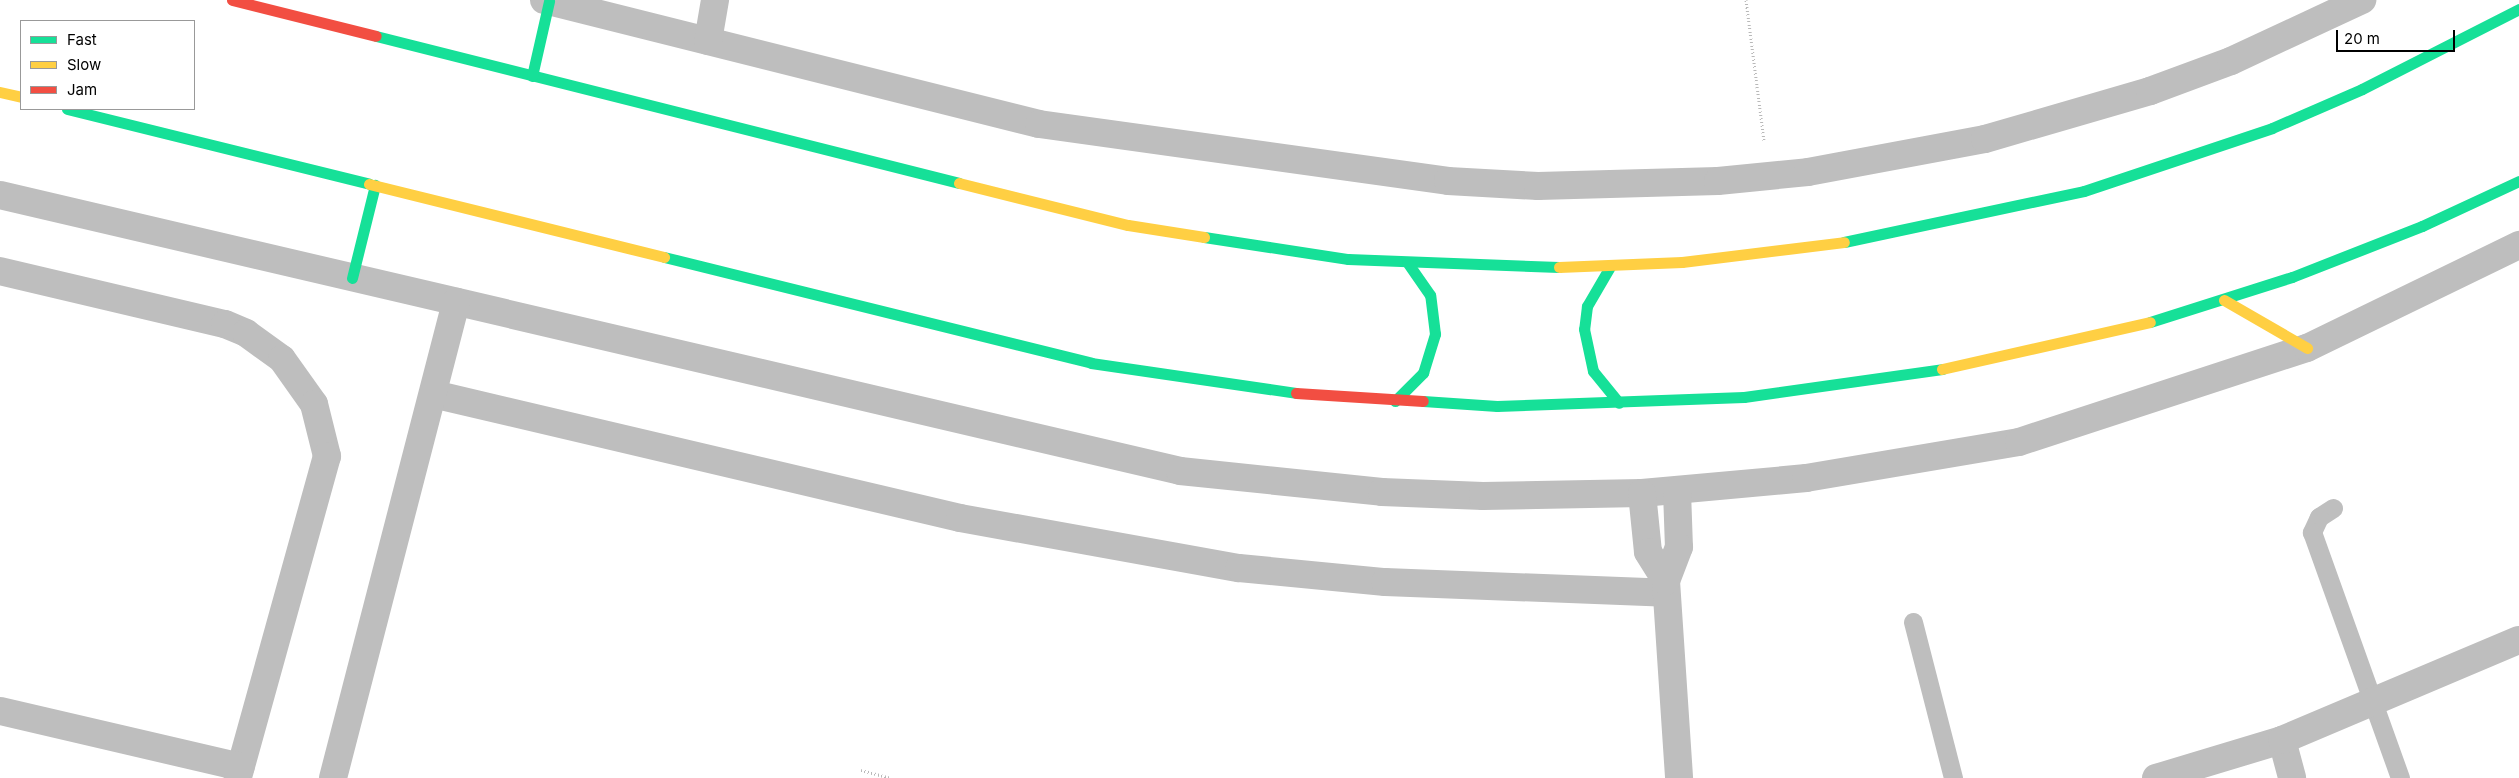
<!DOCTYPE html>
<style>
body{margin:0}
#map{position:relative;width:2519px;height:778px;overflow:hidden;background:#fff;font-family:Inter,sans-serif}
div>[style]{position:absolute}
[style*='--x']{left:calc(var(--x)*1px);top:calc(var(--y)*1px);width:calc(var(--w)*1px);rotate:calc(var(--a)*1deg)}
.path>*{height:3px;margin-top:-1.5px;transform-origin:0;background:repeating-linear-gradient(90deg,#b9b9b9 0 1px,transparent 0 3.5px)}
.lane>*{height:19px;margin:-9.5px;padding:0 9.5px;transform-origin:9.5px;border-radius:9.5px;background:#bebebe}
.street>*{height:28px;margin:-14px;padding:0 14px;transform-origin:14px;border-radius:14px;background:#bebebe}
.fast>*{height:11px;margin:-5.5px;padding:0 5.5px;transform-origin:5.5px;border-radius:5.5px;background:#16e098}
.slow>*{height:11px;margin:-5.5px;padding:0 5.5px;transform-origin:5.5px;border-radius:5.5px;background:#ffcf43}
.jam>*{height:11px;margin:-5.5px;padding:0 5.5px;transform-origin:5.5px;border-radius:5.5px;background:#f24e42}
span{translate:-50% -50%;white-space:nowrap;text-align:center;line-height:1.15;-webkit-text-stroke:4px #fff;paint-order:stroke}
.legend{position:absolute;left:20px;top:20px;width:175px;height:90px;box-sizing:border-box;background:#fff;border:1px solid #999;margin:0;padding:6px 9px;list-style:none;font-size:15px;color:#000}
.legend li{display:flex;align-items:center;gap:10px;height:25px}
.legend b{width:25px;border:1px solid #999}
.scale{position:absolute;left:2336px;top:30px;width:119px;height:22px;box-sizing:border-box;border:2px solid #000;border-top:0;padding-left:6px;font-size:15px;line-height:18px;white-space:nowrap;color:#000;-webkit-text-stroke:4px #fff;paint-order:stroke}
</style>
<div id="map">
<div class="path">
<i style="--x:1746;--y:0;--w:142;--a:82.7"></i>
<i style="--x:861;--y:770;--w:30;--a:15"></i>
</div>
<div class="lane">
<i style="--x:2333;--y:508;--w:17;--a:147"></i>
<i style="--x:2319;--y:517;--w:17;--a:115"></i>
<i style="--x:2312;--y:532;--w:261;--a:70.3"></i>
<i style="--x:1913;--y:622;--w:161;--a:75.6"></i>
</div>
<div class="street">
<i style="--x:544;--y:0;--w:510;--a:14.06"></i>
<i style="--x:1039;--y:124;--w:413;--a:7.9"></i>
<i style="--x:1448;--y:181;--w:90;--a:3.2"></i>
<i style="--x:1538;--y:186;--w:180;--a:-1.6"></i>
<i style="--x:1718;--y:181;--w:90;--a:-5.7"></i>
<i style="--x:1808;--y:172;--w:180;--a:-10.6"></i>
<i style="--x:1985;--y:139;--w:172;--a:-16.2"></i>
<i style="--x:2150;--y:91;--w:86;--a:-20.3"></i>
<i style="--x:2231;--y:61;--w:145;--a:-25"></i>
<i style="--x:708;--y:41;--w:42;--a:-80.3"></i>
<i style="--x:0;--y:195;--w:1212;--a:13.16"></i>
<i style="--x:1180;--y:471;--w:203;--a:5.9"></i>
<i style="--x:1382;--y:492;--w:101;--a:2.3"></i>
<i style="--x:1483;--y:496;--w:159;--a:-1.1"></i>
<i style="--x:1642;--y:493;--w:165;--a:-5.2"></i>
<i style="--x:1806;--y:478;--w:216;--a:-9.6"></i>
<i style="--x:2019;--y:442;--w:303;--a:-18.1"></i>
<i style="--x:2307;--y:348;--w:236;--a:-25.9"></i>
<i style="--x:0;--y:271;--w:231;--a:13.3"></i>
<i style="--x:225;--y:324;--w:23;--a:23"></i>
<i style="--x:246;--y:333;--w:44;--a:35.8"></i>
<i style="--x:282;--y:359;--w:55;--a:54.6"></i>
<i style="--x:314;--y:404;--w:54;--a:76"></i>
<i style="--x:327;--y:456;--w:334;--a:105.5"></i>
<i style="--x:433;--y:394;--w:541;--a:13.24"></i>
<i style="--x:960;--y:518;--w:283;--a:10.2"></i>
<i style="--x:1239;--y:568;--w:147;--a:5.5"></i>
<i style="--x:1385;--y:582;--w:281;--a:2.2"></i>
<i style="--x:1677;--y:491;--w:56;--a:88"></i>
<i style="--x:1679;--y:547;--w:36;--a:111"></i>
<i style="--x:1666;--y:581;--w:197;--a:86.2"></i>
<i style="--x:1642;--y:493;--w:59;--a:84.2"></i>
<i style="--x:1648;--y:552;--w:34;--a:58"></i>
<i style="--x:0;--y:711;--w:247;--a:13.1"></i>
<i style="--x:2282;--y:740;--w:39;--a:75"></i>
<i style="--x:333;--y:778;--w:492;--a:-75.5"></i>
<i style="--x:2156;--y:778;--w:132;--a:-16.8"></i>
<i style="--x:2282;--y:740;--w:257;--a:-22.9"></i>
</div>
<div class="fast">
<i style="--x:376;--y:36;--w:601;--a:14.15"></i>
<i style="--x:532;--y:76;--w:77;--a:-77.2"></i>
<i style="--x:67;--y:109;--w:311;--a:13.9"></i>
<i style="--x:1204;--y:237;--w:146;--a:8.7"></i>
<i style="--x:1348;--y:259;--w:211;--a:2.2"></i>
<i style="--x:1844;--y:242;--w:245;--a:-12"></i>
<i style="--x:2084;--y:191;--w:198;--a:-18.5"></i>
<i style="--x:2272;--y:128;--w:98;--a:-23.4"></i>
<i style="--x:2362;--y:89;--w:176;--a:-27"></i>
<i style="--x:664;--y:257;--w:440;--a:13.9"></i>
<i style="--x:1091;--y:363;--w:207;--a:8.3"></i>
<i style="--x:1611;--y:265;--w:48;--a:120.3"></i>
<i style="--x:1587;--y:306;--w:23;--a:97"></i>
<i style="--x:1584;--y:329;--w:43;--a:77.9"></i>
<i style="--x:1593;--y:371;--w:41;--a:50.9"></i>
<i style="--x:352;--y:278;--w:96;--a:-76.1"></i>
<i style="--x:2150;--y:322;--w:149;--a:-17.6"></i>
<i style="--x:2292;--y:277;--w:140;--a:-21.4"></i>
<i style="--x:2422;--y:226;--w:107;--a:-24.9"></i>
<i style="--x:1395;--y:401;--w:40;--a:-45"></i>
<i style="--x:1423;--y:373;--w:41;--a:-72.9"></i>
<i style="--x:1435;--y:334;--w:39;--a:-97"></i>
<i style="--x:1430;--y:295;--w:40;--a:-124.9"></i>
<i style="--x:1423;--y:401;--w:74;--a:3.9"></i>
<i style="--x:1497;--y:406;--w:247;--a:-2.1"></i>
<i style="--x:1744;--y:397;--w:200;--a:-8"></i>
</div>
<div class="slow">
<i style="--x:0;--y:92;--w:22;--a:13"></i>
<i style="--x:959;--y:183;--w:174;--a:14"></i>
<i style="--x:1128;--y:225;--w:77;--a:9"></i>
<i style="--x:369;--y:184;--w:304;--a:13.9"></i>
<i style="--x:1559;--y:267;--w:123;--a:-2.3"></i>
<i style="--x:1682;--y:262;--w:163;--a:-7"></i>
<i style="--x:2224;--y:300;--w:96;--a:30"></i>
<i style="--x:1942;--y:369;--w:213;--a:-12.7"></i>
</div>
<div class="jam">
<i style="--x:232;--y:0;--w:148;--a:14"></i>
<i style="--x:1296;--y:393;--w:127;--a:3.6"></i>
</div>
<ul class="legend">
<li><b style="height:6px;background:#16e098"></b>Fast</li>
<li><b style="height:6px;background:#ffcf43"></b>Slow</li>
<li><b style="height:6px;background:#f24e42"></b>Jam</li>
</ul>
<div class="scale">20 m</div>
</div>
